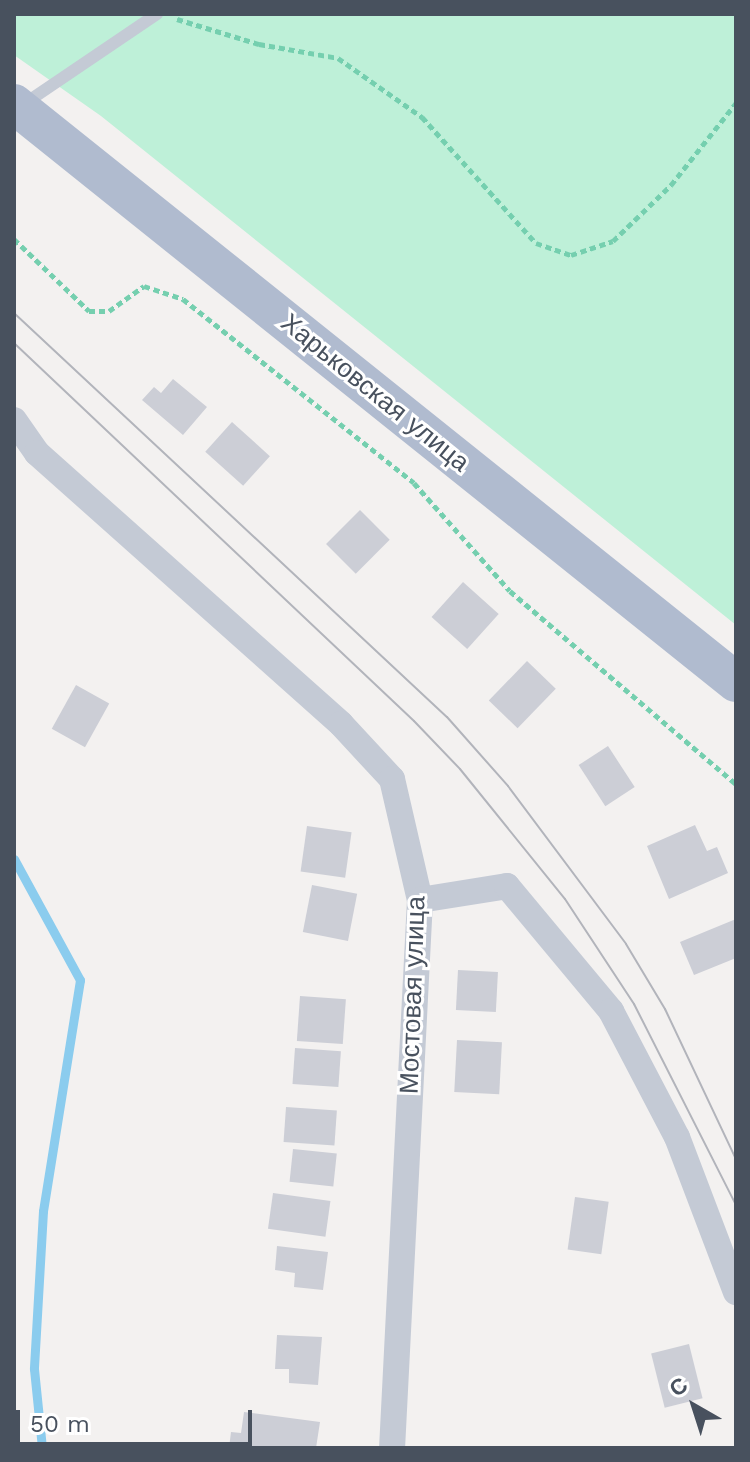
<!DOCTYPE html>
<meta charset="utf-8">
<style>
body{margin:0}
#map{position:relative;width:750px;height:1462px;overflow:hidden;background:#f3f1f0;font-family:"Work Sans",sans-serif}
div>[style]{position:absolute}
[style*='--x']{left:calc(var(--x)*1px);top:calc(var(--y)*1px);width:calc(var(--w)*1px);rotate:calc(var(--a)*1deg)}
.green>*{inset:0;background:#bef0d8}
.stream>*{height:9px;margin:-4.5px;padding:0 4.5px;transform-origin:4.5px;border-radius:4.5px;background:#8bccee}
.building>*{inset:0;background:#ccced6;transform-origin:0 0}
.path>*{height:5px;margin-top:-2.5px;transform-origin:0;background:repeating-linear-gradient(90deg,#75cfaf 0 6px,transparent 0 10px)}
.service>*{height:12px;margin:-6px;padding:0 6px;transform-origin:6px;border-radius:6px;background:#c4cad5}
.minor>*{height:26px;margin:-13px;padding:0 13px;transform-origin:13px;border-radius:13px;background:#c4cad5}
.primary>*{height:40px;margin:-20px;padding:0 20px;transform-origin:20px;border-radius:20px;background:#b0bbcf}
.tram>*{height:2px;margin:-1px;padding:0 1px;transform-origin:1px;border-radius:1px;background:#b2b4bb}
span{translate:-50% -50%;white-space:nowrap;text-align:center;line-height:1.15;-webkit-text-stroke:6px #fff;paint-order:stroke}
.street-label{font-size:26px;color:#48515e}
.frame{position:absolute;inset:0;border:16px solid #48515e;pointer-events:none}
.north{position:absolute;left:654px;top:1366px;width:80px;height:80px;-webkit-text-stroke:6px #fff;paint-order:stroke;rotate:321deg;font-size:22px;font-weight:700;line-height:32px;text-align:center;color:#48515e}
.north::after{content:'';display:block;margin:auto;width:28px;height:36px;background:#48515e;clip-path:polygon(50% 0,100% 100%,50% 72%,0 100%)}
.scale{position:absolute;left:16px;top:1410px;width:236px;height:36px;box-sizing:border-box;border:4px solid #48515e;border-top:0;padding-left:10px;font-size:24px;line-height:28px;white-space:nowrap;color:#48515e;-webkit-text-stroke:6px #fff;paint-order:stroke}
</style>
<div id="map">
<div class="green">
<i style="clip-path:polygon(14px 14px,736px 14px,736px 625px,101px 116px,14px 55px)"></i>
</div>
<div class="stream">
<i style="--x:14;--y:859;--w:138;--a:61.4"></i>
<i style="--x:80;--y:980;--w:234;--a:99.1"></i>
<i style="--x:43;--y:1211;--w:158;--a:93.3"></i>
<i style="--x:34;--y:1369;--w:79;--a:84.2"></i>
</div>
<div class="building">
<i style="clip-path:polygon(173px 379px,207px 407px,183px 435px,142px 400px,154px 387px,161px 393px)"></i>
<i style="left:232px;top:422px;width:51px;height:40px;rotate:42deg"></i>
<i style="left:360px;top:510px;width:42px;height:48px;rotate:45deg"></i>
<i style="left:463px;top:582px;width:48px;height:47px;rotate:42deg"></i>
<i style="left:527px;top:661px;width:40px;height:55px;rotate:44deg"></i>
<i style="left:76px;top:685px;width:38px;height:50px;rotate:29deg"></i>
<i style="left:608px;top:746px;width:49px;height:35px;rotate:57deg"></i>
<i style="clip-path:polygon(695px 825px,707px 851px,717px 847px,728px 873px,669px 899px,647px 846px)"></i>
<i style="left:307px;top:826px;width:45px;height:46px;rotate:8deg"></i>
<i style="left:312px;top:885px;width:46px;height:48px;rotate:11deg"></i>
<i style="clip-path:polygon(736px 919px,736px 958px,694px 975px,680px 942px)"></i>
<i style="left:458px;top:970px;width:40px;height:40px;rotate:3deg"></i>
<i style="left:300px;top:996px;width:46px;height:45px;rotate:4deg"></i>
<i style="left:457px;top:1040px;width:45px;height:52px;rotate:3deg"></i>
<i style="left:295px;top:1048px;width:46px;height:36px;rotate:4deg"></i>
<i style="left:286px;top:1107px;width:51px;height:35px;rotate:4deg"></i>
<i style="left:293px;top:1149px;width:44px;height:33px;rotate:6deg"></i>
<i style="left:273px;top:1193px;width:58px;height:36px;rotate:8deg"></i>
<i style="left:575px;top:1197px;width:34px;height:53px;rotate:8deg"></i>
<i style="clip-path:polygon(277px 1246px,328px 1252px,323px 1290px,294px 1287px,295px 1273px,275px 1270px)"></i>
<i style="clip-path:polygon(277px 1335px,322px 1337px,318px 1385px,289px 1383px,289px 1369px,275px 1369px)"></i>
<i style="left:689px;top:1344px;width:56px;height:39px;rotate:76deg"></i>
<i style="clip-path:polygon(244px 1412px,320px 1422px,316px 1448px,229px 1448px,231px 1432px,241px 1433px)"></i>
</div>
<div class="path">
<i style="--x:177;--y:19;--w:86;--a:17"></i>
<i style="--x:259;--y:44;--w:80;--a:10"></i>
<i style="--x:338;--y:58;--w:103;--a:35.1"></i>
<i style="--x:422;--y:117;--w:170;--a:47.9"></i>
<i style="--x:536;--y:243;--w:37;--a:19"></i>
<i style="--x:571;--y:255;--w:44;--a:-18.4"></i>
<i style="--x:613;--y:241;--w:81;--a:-44"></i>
<i style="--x:671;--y:185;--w:105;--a:-51.6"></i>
<i style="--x:14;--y:239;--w:104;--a:43.8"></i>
<i style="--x:89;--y:311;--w:20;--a:0"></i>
<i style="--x:109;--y:311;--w:43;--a:-35.5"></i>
<i style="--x:144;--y:286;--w:41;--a:18.4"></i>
<i style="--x:183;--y:299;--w:295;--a:38.5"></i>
<i style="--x:414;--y:483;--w:144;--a:48.4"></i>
<i style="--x:510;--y:591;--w:297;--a:40.5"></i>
</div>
<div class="service">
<i style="--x:24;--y:104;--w:161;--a:-34.1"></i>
</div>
<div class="minor">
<i style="--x:14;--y:420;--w:40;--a:55.1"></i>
<i style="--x:37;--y:453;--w:407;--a:41.7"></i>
<i style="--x:341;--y:724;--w:75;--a:47.2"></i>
<i style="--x:392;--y:779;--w:124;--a:77"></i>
<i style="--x:420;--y:900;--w:549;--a:92.92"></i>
<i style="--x:420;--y:900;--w:88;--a:-9.1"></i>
<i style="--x:507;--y:886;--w:163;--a:50.2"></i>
<i style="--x:611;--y:1011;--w:142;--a:62.4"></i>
<i style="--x:677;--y:1137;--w:166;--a:69.2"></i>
</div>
<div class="primary">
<i style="--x:14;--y:104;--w:925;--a:38.68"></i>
</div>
<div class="tram">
<i style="--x:14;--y:313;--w:592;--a:43.02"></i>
<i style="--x:447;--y:717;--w:92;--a:48.5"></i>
<i style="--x:508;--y:786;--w:197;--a:53.2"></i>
<i style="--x:626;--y:944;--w:76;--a:59"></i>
<i style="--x:665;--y:1009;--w:166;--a:64.7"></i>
<i style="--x:14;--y:343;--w:550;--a:43.38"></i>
<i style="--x:414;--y:721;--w:66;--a:46.2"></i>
<i style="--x:460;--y:769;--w:167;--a:51.1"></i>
<i style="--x:565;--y:899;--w:126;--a:56.7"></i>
<i style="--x:634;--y:1004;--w:225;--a:63.1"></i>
</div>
<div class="street-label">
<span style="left:375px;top:393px;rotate:39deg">Харьковская улица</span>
<span style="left:413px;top:995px;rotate:-88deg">Мостовая улица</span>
</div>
<div class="frame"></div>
<div class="north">С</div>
<div class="scale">50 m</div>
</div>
